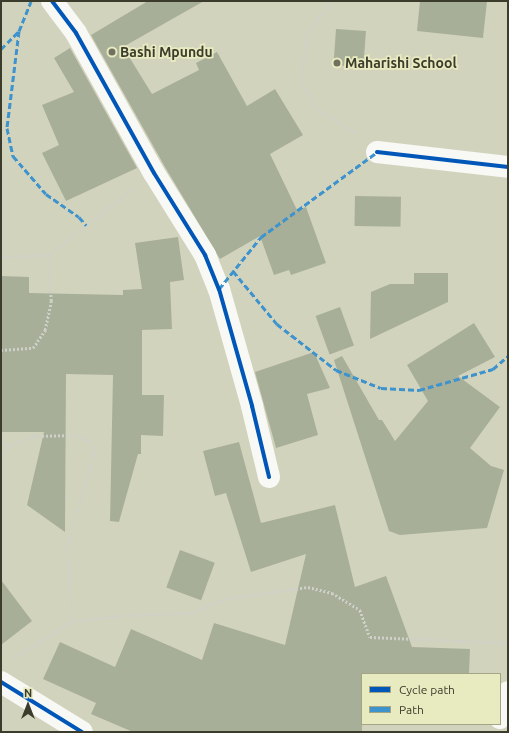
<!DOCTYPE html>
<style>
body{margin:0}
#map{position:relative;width:509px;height:733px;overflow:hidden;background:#d2d3bd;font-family:Ubuntu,sans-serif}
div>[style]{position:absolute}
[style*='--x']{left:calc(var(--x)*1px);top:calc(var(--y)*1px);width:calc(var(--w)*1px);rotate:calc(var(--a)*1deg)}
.building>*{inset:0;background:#a8af98;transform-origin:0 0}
.path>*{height:2.5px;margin-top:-1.25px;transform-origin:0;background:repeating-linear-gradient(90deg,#cfd0c9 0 2px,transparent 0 4px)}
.minor>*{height:22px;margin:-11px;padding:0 11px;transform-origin:11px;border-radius:11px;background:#f8f8f5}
.quiet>*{height:3px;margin-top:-1.5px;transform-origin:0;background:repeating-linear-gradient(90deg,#3e93cd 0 6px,transparent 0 9px)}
.cycleway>*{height:4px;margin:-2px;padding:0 2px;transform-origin:2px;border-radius:2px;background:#0057b8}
.dots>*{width:11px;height:11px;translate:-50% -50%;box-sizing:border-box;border:2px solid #e8ebc0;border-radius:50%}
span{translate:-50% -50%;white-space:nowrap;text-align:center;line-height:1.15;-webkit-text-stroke:3.5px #e8ebc0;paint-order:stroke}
.poi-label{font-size:14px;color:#3b3c2b;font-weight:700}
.left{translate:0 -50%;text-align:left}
.frame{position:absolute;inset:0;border:2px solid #3b3c2b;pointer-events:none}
.legend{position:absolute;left:361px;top:673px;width:140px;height:52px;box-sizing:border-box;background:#e8ebc0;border:1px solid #a3a584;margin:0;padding:5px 7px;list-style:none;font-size:12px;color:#3b3c2b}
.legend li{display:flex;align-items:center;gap:8px;height:20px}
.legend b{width:20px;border:1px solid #a3a584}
.north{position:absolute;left:8px;top:685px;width:40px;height:40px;-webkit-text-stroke:3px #e8ebc0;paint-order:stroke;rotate:0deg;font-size:11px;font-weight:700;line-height:16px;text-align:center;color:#3b3c2b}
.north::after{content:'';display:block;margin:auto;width:14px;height:18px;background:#3b3c2b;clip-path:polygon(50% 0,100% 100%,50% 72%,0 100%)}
</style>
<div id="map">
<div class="building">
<i style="clip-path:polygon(148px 1px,204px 1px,123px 47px,152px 94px,199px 70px,196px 63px,217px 52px,247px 106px,275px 89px,303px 135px,270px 154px,297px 210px,306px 207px,326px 263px,291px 275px,289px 270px,274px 275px,260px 236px,220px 259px,165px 167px,91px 35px)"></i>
<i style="clip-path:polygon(420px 1px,487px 1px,483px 38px,417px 31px)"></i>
<i style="left:336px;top:29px;width:30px;height:36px;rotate:4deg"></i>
<i style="clip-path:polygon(70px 48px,137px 168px,66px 201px,42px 153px,59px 145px,42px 105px,74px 92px,54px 58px)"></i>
<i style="left:355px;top:196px;width:46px;height:30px;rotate:1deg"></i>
<i style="clip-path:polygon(178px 237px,184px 280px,170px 282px,172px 329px,142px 330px,142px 395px,164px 395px,163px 436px,141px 435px,141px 454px,138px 454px,119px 522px,110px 521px,113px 375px,66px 374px,65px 532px,27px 505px,44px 432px,1px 432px,1px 276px,29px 277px,29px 293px,123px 295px,123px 290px,142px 289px,135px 243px)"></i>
<i style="clip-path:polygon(414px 273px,448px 273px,448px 302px,370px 339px,371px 292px,390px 284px,414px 284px)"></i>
<i style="left:340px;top:307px;width:41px;height:26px;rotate:70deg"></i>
<i style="clip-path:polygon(474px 323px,495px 357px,458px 376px,500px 407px,470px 448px,491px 466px,504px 470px,487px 528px,400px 535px,389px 531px,334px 360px,342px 356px,379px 420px,382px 420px,395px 441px,428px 401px,407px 365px)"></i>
<i style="clip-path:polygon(314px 352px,330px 388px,307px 394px,318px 435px,276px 448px,255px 372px)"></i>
<i style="clip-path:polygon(239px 442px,261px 523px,335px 505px,355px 587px,386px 576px,412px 647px,470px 649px,469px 674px,362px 674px,362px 732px,133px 732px,91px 714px,96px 703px,43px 679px,60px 642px,115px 667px,131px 629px,202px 660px,214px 623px,285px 645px,306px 554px,251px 572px,226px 493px,215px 496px,203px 451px)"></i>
<i style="left:180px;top:550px;width:37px;height:40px;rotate:20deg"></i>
<i style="clip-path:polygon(1px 580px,32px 621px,1px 645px)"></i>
</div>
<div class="path">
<i style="--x:333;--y:1;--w:41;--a:128"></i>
<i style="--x:308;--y:33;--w:48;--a:98.5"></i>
<i style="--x:301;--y:80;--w:33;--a:61"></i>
<i style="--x:317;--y:109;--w:47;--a:31"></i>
<i style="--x:1;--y:257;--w:47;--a:-2.4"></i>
<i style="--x:48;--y:255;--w:108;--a:-37.8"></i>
<i style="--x:1;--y:350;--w:32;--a:-4"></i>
<i style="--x:33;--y:348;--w:22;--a:-56"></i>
<i style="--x:45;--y:330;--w:30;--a:-78"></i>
<i style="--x:51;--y:301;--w:46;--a:-93.7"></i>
<i style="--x:1;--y:439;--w:11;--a:41"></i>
<i style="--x:9;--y:446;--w:27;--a:-22"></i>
<i style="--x:34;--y:436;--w:43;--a:-1.3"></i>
<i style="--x:77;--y:435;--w:17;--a:25"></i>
<i style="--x:92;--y:442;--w:14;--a:82"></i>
<i style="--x:94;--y:456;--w:93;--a:106.3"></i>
<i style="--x:68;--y:545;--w:76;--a:87"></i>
<i style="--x:1;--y:456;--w:13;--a:-51"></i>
<i style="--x:14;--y:658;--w:69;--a:-32.5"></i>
<i style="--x:72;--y:621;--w:57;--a:-6"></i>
<i style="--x:129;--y:615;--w:62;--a:-1.8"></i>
<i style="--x:191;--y:613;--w:41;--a:-21.5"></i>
<i style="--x:229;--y:598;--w:80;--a:-7.9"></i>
<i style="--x:308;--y:587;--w:25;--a:14"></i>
<i style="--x:332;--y:593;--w:33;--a:31"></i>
<i style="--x:360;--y:610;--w:29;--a:70"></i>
<i style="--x:370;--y:637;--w:138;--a:2.5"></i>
</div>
<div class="minor">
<i style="--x:52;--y:1;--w:40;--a:53"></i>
<i style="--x:76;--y:33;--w:160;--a:60.9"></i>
<i style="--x:154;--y:173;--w:97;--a:58.1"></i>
<i style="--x:205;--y:255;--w:37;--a:68"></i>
<i style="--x:219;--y:289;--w:122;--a:74.2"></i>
<i style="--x:252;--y:406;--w:73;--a:76.5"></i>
<i style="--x:377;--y:152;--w:132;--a:6.5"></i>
<i style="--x:1;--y:682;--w:95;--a:31.7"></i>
<i style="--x:500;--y:718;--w:27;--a:-73"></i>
</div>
<div class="quiet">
<i style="--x:19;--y:31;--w:98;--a:97.1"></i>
<i style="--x:7;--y:128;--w:29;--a:78"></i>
<i style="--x:13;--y:156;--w:50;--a:49"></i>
<i style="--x:46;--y:194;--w:40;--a:34.9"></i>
<i style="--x:79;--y:217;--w:11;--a:49"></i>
<i style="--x:1;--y:49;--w:25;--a:-45"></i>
<i style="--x:19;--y:31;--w:32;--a:-68"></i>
<i style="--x:233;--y:271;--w:69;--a:50.3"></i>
<i style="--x:277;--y:324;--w:75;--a:37.9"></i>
<i style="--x:336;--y:370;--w:48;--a:21.8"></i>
<i style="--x:381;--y:388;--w:38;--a:3"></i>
<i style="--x:419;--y:390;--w:77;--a:-15.8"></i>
<i style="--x:493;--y:369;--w:20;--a:-41"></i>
<i style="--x:219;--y:289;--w:67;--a:-51.1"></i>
<i style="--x:261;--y:237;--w:144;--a:-36.2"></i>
</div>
<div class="cycleway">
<i style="--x:52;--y:1;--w:40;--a:53"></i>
<i style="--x:76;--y:33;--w:160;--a:60.9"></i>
<i style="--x:154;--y:173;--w:97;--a:58.1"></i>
<i style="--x:205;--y:255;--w:37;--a:68"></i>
<i style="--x:219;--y:289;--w:122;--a:74.2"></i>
<i style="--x:252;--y:406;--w:73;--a:76.5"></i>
<i style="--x:377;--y:152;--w:132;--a:6.5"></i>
<i style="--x:1;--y:682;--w:95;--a:31.7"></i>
</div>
<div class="dots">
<i style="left:112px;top:52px;background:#70715e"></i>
<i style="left:337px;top:63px;background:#70715e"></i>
</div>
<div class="poi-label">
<span class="left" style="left:120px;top:52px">Bashi Mpundu</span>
<span class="left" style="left:345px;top:63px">Maharishi School</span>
</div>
<div class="frame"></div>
<ul class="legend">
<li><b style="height:5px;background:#0057b8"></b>Cycle path</li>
<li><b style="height:5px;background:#3e93cd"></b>Path</li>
</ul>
<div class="north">N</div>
</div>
